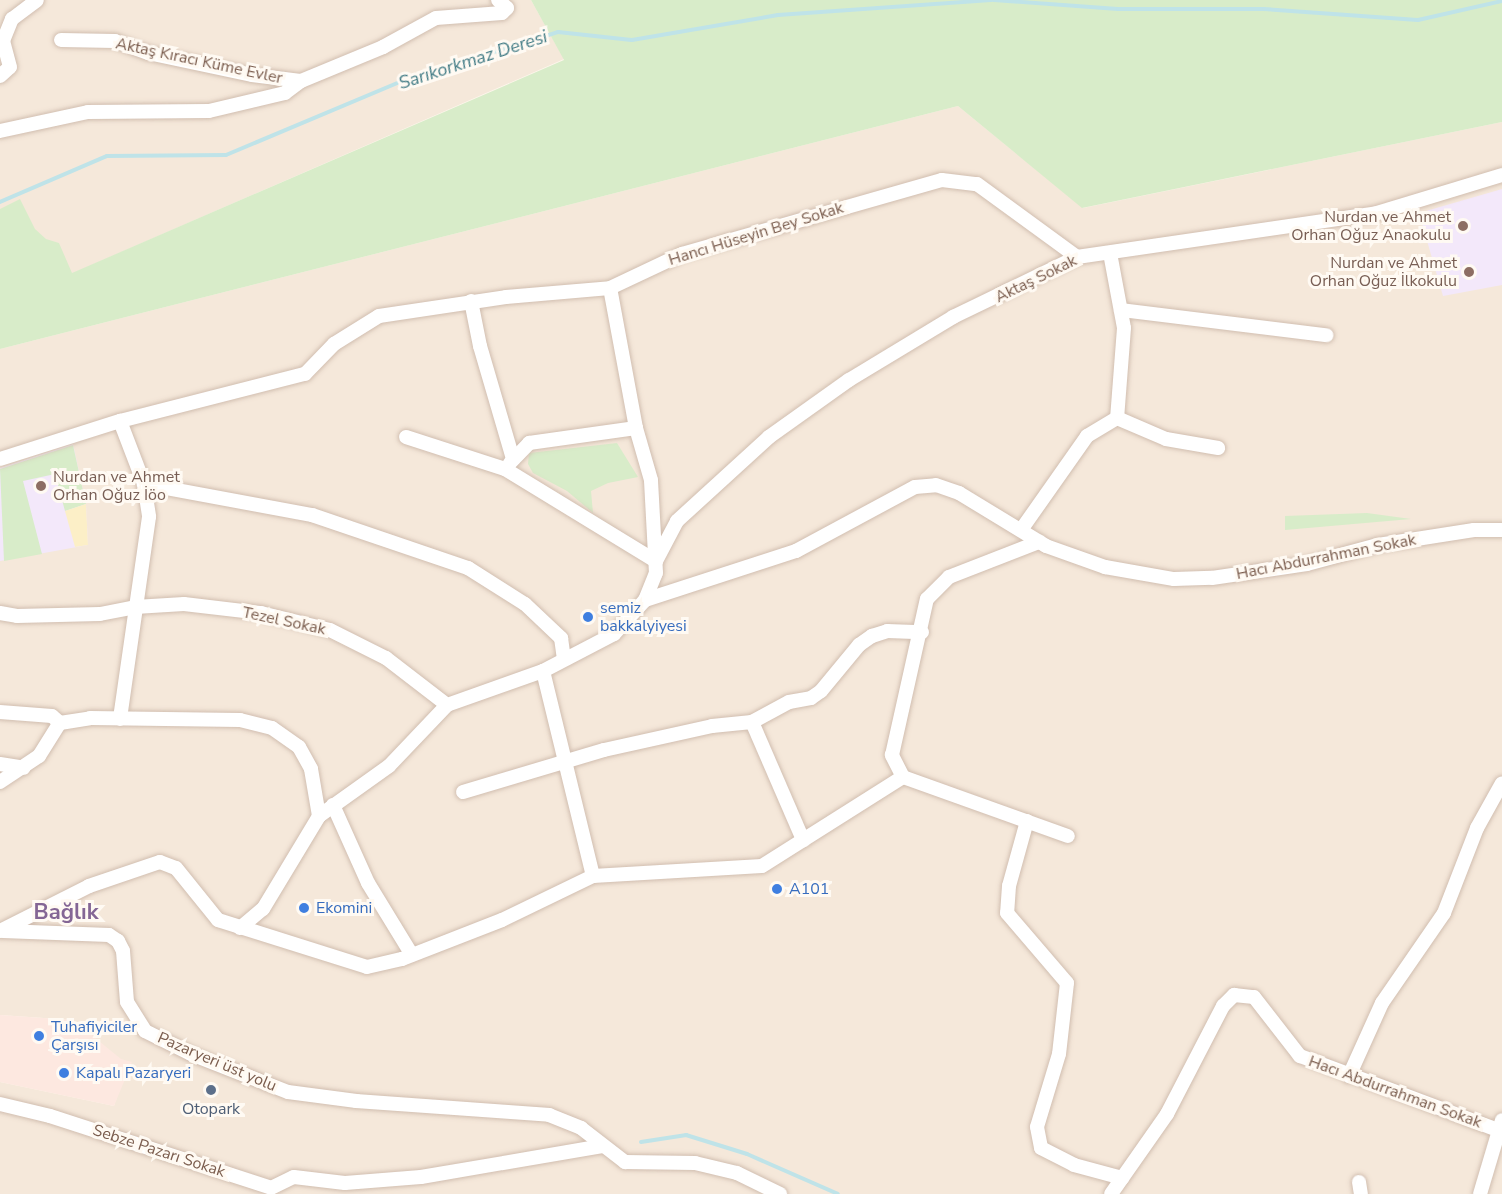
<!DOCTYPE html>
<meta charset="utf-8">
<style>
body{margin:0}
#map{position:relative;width:1502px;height:1194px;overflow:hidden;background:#fdf6ec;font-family:"Nunito Sans",sans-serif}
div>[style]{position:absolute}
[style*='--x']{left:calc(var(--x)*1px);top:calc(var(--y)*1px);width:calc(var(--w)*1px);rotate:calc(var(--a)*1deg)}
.residential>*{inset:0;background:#f5e8da}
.commercial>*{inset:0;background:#fde8e0}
.education>*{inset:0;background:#f3e8fa}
.green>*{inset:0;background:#d8ecc9}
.sand>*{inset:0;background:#fcefc7}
.stream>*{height:4px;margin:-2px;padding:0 2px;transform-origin:2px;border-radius:2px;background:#bfe3e8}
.roads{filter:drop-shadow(0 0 2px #d1beb0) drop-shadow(0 0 2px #d1beb0)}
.minor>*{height:14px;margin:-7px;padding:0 7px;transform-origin:7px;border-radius:7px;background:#fff}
.dots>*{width:16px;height:16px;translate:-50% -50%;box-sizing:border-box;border:3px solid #fffaf3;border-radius:50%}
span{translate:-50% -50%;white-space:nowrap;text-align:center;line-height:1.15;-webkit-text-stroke:6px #fffaf3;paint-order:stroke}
.street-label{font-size:16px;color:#7a5c4d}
.education-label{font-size:16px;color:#785e54}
.right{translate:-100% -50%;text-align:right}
.left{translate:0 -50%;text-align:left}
.shop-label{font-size:16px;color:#366cbe}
.service-label{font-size:16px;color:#4e5e75}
.water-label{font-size:18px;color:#437c86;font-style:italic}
.district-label{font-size:22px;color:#846695;font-weight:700}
</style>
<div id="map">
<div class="residential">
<i style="clip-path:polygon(0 0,531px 0,564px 59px,0 305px)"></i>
<i style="clip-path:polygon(958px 106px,1083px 208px,1502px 122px,1502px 1194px,0 1194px,0 1082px,114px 1106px,127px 1065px,73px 1020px,0 1015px,0 349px)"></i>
</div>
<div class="commercial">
<i style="clip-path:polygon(0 1015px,73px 1020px,121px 1059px,132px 1062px,114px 1106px,0 1082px)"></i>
</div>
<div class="education">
<i style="clip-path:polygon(1502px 189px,1502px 285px,1443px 296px,1419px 213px)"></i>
<i style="clip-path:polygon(73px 444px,86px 504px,88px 545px,0 561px,0 468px)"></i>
</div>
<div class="green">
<i style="clip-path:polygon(531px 0,1502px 0,1502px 122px,1082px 208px,958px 106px,0 349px,0 209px,20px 199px,35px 229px,46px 239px,59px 243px,72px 273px,564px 60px)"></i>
<i style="clip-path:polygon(617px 443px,638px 477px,608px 483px,591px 491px,593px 513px,567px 491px,533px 473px,528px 464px,529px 453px)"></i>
<i style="clip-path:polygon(73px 445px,86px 504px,65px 511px,55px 474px,23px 481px,42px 554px,4px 561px,0 469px)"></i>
<i style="clip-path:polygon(1367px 513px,1411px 519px,1285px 530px,1285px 516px)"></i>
</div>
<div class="sand">
<i style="clip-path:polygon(86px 504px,88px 545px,75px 547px,65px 511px)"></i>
</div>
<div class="stream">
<i style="--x:0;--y:202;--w:116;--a:-23.3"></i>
<i style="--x:107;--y:156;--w:119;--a:-0.5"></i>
<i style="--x:226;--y:155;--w:191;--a:-22.8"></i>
<i style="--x:402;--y:81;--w:164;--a:-17.4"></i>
<i style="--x:558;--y:32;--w:74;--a:6.2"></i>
<i style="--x:632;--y:40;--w:148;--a:-9.7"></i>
<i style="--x:778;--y:15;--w:217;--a:-4"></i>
<i style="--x:994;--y:0;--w:124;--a:4.2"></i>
<i style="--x:1118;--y:9;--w:146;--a:0"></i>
<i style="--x:1264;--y:9;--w:154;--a:4.1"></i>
<i style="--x:1418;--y:20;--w:86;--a:-12.7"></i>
<i style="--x:641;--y:1142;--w:46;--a:-8.8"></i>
<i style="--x:686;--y:1135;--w:64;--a:17.3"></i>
<i style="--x:747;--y:1154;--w:99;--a:23.7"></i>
</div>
<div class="roads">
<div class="minor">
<i style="--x:61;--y:40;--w:54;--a:1.1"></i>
<i style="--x:115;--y:41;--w:35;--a:20"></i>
<i style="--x:148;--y:53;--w:106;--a:11.9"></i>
<i style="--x:252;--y:75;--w:49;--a:7"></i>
<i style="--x:0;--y:76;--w:13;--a:-42"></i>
<i style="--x:10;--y:67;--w:27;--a:-105"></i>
<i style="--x:3;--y:41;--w:24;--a:-68"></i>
<i style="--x:12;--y:19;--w:31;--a:-37"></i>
<i style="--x:0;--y:131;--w:90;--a:-12.2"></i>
<i style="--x:88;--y:112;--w:121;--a:-0.5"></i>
<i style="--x:209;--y:111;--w:78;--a:-13.3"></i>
<i style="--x:285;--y:93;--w:20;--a:-37"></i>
<i style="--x:301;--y:81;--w:89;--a:-22.5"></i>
<i style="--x:383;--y:47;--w:60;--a:-28.7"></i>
<i style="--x:436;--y:18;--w:66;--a:-4.3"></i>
<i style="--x:502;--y:13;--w:7;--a:-45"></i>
<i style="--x:507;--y:8;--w:12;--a:-138"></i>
<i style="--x:1110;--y:253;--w:76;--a:79.4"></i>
<i style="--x:1124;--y:328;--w:90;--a:94.4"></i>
<i style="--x:471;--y:301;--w:46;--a:78.7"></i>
<i style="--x:480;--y:346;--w:118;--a:73.7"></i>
<i style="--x:1121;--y:310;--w:207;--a:7"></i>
<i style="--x:120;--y:421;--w:67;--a:69.1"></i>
<i style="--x:144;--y:484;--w:33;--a:81"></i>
<i style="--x:149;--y:517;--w:204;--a:98.2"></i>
<i style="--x:406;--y:437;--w:104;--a:17.9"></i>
<i style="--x:505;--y:469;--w:177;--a:31.4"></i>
<i style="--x:0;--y:459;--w:126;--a:-17.6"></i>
<i style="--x:120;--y:421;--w:191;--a:-14.3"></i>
<i style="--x:305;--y:374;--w:42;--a:-46"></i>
<i style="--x:334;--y:344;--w:53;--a:-31.9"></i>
<i style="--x:379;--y:316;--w:128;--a:-8.5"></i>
<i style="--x:506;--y:297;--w:104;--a:-4.9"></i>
<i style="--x:610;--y:288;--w:80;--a:-25.3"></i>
<i style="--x:682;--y:254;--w:270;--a:-15.9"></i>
<i style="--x:942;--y:180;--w:35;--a:7"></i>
<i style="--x:977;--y:184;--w:124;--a:36.1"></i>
<i style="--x:510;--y:463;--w:28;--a:-46"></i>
<i style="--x:529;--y:443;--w:108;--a:-8"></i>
<i style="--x:144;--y:484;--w:171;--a:10.5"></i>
<i style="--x:312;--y:515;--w:165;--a:18.8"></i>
<i style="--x:468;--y:568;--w:67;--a:32.3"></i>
<i style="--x:525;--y:604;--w:50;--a:43.4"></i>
<i style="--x:561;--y:638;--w:21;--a:82"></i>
<i style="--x:1021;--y:530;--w:115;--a:-54.9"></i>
<i style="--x:1087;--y:436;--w:35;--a:-31"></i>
<i style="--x:1117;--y:418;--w:53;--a:23.2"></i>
<i style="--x:1166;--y:439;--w:53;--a:9.8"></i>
<i style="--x:656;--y:561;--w:45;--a:-62.3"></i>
<i style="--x:677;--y:521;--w:125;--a:-42.4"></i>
<i style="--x:769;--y:437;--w:98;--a:-35.5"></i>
<i style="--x:849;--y:380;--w:122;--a:-31.2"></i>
<i style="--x:953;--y:317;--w:138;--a:-25.8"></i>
<i style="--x:1077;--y:257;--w:303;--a:-8.3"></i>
<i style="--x:1377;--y:213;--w:131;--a:-16.9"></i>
<i style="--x:645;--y:600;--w:159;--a:-18"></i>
<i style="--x:796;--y:551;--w:135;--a:-28.3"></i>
<i style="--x:915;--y:487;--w:21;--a:-5"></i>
<i style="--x:936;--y:485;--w:24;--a:19"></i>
<i style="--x:959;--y:493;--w:102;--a:31.3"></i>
<i style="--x:1046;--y:546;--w:63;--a:19.6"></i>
<i style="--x:1105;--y:567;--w:70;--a:9.9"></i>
<i style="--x:1174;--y:579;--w:38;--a:-2"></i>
<i style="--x:1212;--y:578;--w:96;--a:-8.4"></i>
<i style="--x:1307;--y:564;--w:73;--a:-15"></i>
<i style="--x:1378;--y:545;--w:97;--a:-8.9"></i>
<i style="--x:1474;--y:530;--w:28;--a:0"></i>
<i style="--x:0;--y:613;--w:17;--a:10"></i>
<i style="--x:17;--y:616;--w:83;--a:-1.4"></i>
<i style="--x:100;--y:614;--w:36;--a:-11"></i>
<i style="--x:135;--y:607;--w:49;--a:-3.5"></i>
<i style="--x:184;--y:604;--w:78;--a:6.7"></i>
<i style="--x:261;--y:613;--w:71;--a:13.8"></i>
<i style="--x:330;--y:630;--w:63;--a:26.6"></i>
<i style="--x:386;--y:658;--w:77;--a:37.6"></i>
<i style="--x:543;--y:671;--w:211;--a:76.3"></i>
<i style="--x:0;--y:712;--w:52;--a:4.4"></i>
<i style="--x:52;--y:716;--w:11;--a:41"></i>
<i style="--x:752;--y:722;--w:42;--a:-28.4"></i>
<i style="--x:789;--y:702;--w:22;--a:-10"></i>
<i style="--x:811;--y:698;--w:12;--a:-35"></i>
<i style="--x:821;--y:691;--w:60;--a:-50.4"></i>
<i style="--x:859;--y:645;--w:16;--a:-35"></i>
<i style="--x:872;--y:636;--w:16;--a:-18"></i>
<i style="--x:887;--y:631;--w:35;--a:2"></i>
<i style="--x:0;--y:764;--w:24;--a:9"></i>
<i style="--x:903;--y:777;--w:25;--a:-117"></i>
<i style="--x:892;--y:755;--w:160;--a:-77.4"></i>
<i style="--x:927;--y:599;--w:31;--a:-45"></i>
<i style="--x:949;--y:577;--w:97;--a:-21.3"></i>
<i style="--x:0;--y:782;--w:47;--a:-33.7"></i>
<i style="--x:39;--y:756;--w:39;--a:-58"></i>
<i style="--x:60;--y:723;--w:30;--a:-9"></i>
<i style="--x:90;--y:718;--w:150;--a:0.8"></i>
<i style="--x:240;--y:720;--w:33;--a:14"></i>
<i style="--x:272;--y:728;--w:33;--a:35"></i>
<i style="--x:299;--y:747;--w:25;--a:61"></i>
<i style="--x:311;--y:769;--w:48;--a:80.3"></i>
<i style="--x:463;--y:792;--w:147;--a:-16.6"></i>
<i style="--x:604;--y:750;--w:111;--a:-12.5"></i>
<i style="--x:712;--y:726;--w:40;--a:-5.7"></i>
<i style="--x:752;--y:722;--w:129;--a:66.6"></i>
<i style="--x:333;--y:805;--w:85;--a:65.8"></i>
<i style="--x:368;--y:883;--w:84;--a:58.6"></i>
<i style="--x:1027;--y:821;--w:67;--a:105.5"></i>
<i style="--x:1009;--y:886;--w:27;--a:94"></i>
<i style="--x:1007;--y:913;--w:92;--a:49.4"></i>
<i style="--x:1067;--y:983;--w:71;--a:96.4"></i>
<i style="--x:1059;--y:1054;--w:76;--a:106.8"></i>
<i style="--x:1037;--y:1127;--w:21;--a:79"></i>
<i style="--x:1041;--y:1148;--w:37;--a:27"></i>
<i style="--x:1074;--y:1165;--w:50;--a:15.2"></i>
<i style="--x:240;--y:928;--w:30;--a:-40"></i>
<i style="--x:263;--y:909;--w:109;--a:-58.9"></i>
<i style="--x:319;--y:816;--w:86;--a:-35.5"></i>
<i style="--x:389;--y:766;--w:84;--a:-46.4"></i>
<i style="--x:447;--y:705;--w:102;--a:-19.5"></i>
<i style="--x:543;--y:671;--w:80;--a:-27.5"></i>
<i style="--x:614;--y:634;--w:46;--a:-47.6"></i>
<i style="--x:645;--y:600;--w:29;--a:-68"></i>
<i style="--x:656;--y:573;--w:93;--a:-93.1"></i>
<i style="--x:651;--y:480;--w:54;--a:-106.1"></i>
<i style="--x:636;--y:428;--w:142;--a:-100.5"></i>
<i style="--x:0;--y:931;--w:100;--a:-26.8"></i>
<i style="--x:89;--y:886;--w:75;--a:-18.7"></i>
<i style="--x:160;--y:862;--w:17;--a:21"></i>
<i style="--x:176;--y:868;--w:67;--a:51.1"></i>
<i style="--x:218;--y:920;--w:156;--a:17.5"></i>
<i style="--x:367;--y:967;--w:36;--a:-13"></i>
<i style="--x:402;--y:959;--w:107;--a:-21.3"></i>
<i style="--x:502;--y:920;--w:101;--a:-25.8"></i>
<i style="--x:593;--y:876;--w:169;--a:-3.4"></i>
<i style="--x:762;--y:866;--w:167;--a:-32.3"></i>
<i style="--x:903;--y:777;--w:175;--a:19.7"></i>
<i style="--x:3;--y:931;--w:106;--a:2.2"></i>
<i style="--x:109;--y:935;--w:11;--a:34"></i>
<i style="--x:118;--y:941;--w:11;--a:63"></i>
<i style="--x:123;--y:951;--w:51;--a:85.5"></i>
<i style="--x:127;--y:1002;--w:34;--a:58"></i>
<i style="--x:145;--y:1031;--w:51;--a:26.6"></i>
<i style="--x:191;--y:1054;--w:104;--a:21.4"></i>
<i style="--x:288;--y:1092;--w:69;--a:7.5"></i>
<i style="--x:356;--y:1101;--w:194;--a:4.1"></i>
<i style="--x:549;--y:1115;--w:35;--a:22"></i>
<i style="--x:581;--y:1128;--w:56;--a:37.7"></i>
<i style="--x:625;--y:1162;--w:70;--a:0.8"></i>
<i style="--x:695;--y:1163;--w:43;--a:13.4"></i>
<i style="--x:737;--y:1173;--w:48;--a:26"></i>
<i style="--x:1349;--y:1076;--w:80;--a:-65.7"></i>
<i style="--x:1382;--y:1003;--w:109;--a:-55.4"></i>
<i style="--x:1444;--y:913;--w:91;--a:-68.8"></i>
<i style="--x:1477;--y:828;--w:51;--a:-60.9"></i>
<i style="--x:0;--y:1104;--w:51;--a:13.5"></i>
<i style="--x:50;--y:1116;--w:232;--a:18"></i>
<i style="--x:271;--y:1188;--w:25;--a:-26"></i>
<i style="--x:294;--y:1177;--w:51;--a:6.7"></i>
<i style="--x:345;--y:1183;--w:76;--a:-4.5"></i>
<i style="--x:421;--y:1177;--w:184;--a:-9.7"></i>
<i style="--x:1359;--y:1182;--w:12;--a:81"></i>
<i style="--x:1111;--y:1194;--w:98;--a:-55"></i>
<i style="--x:1167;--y:1114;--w:122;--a:-62.6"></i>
<i style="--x:1223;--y:1006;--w:16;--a:-45"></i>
<i style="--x:1234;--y:995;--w:20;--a:6"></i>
<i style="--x:1254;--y:997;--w:75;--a:52.1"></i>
<i style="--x:1300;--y:1056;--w:211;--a:20.5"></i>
<i style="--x:1480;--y:1194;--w:77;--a:-73.4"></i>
</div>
</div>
<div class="dots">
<i style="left:1463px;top:226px;background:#8d6e63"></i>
<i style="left:1469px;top:272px;background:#8d6e63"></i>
<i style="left:41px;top:486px;background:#8d6e63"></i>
<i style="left:588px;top:617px;background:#3f7fe0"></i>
<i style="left:777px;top:889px;background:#3f7fe0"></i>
<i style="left:304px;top:908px;background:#3f7fe0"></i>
<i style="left:39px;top:1036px;background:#3f7fe0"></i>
<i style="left:64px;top:1073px;background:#3f7fe0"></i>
<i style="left:211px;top:1090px;background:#5c6f8a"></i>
</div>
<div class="street-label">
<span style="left:199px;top:61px;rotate:12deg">Aktaş Kıracı Küme Evler</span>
<span style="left:756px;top:234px;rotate:-17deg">Hancı Hüseyin Bey Sokak</span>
<span style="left:1036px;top:279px;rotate:-26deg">Aktaş Sokak</span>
<span style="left:1326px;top:557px;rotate:-11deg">Hacı Abdurrahman Sokak</span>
<span style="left:284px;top:621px;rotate:12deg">Tezel Sokak</span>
<span style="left:217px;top:1062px;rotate:23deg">Pazaryeri üst yolu</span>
<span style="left:1395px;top:1092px;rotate:20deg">Hacı Abdurrahman Sokak</span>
<span style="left:159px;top:1151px;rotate:18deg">Sebze Pazarı Sokak</span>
</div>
<div class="education-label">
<span class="right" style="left:1451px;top:226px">Nurdan ve Ahmet<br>Orhan Oğuz Anaokulu</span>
<span class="right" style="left:1457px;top:272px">Nurdan ve Ahmet<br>Orhan Oğuz İlkokulu</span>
<span class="left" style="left:53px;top:486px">Nurdan ve Ahmet<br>Orhan Oğuz İöo</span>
</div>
<div class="shop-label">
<span class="left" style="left:600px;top:617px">semiz<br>bakkalyiyesi</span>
<span class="left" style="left:789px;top:889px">A101</span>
<span class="left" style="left:316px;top:908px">Ekomini</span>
<span class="left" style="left:51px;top:1036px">Tuhafiyiciler<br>Çarşısı</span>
<span class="left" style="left:76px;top:1073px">Kapalı Pazaryeri</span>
</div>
<div class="service-label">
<span style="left:211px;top:1109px">Otopark</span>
</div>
<div class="water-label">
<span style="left:473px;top:60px;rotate:-18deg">Sarıkorkmaz Deresi</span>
</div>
<div class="district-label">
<span style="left:66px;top:913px">Bağlık</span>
</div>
</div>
